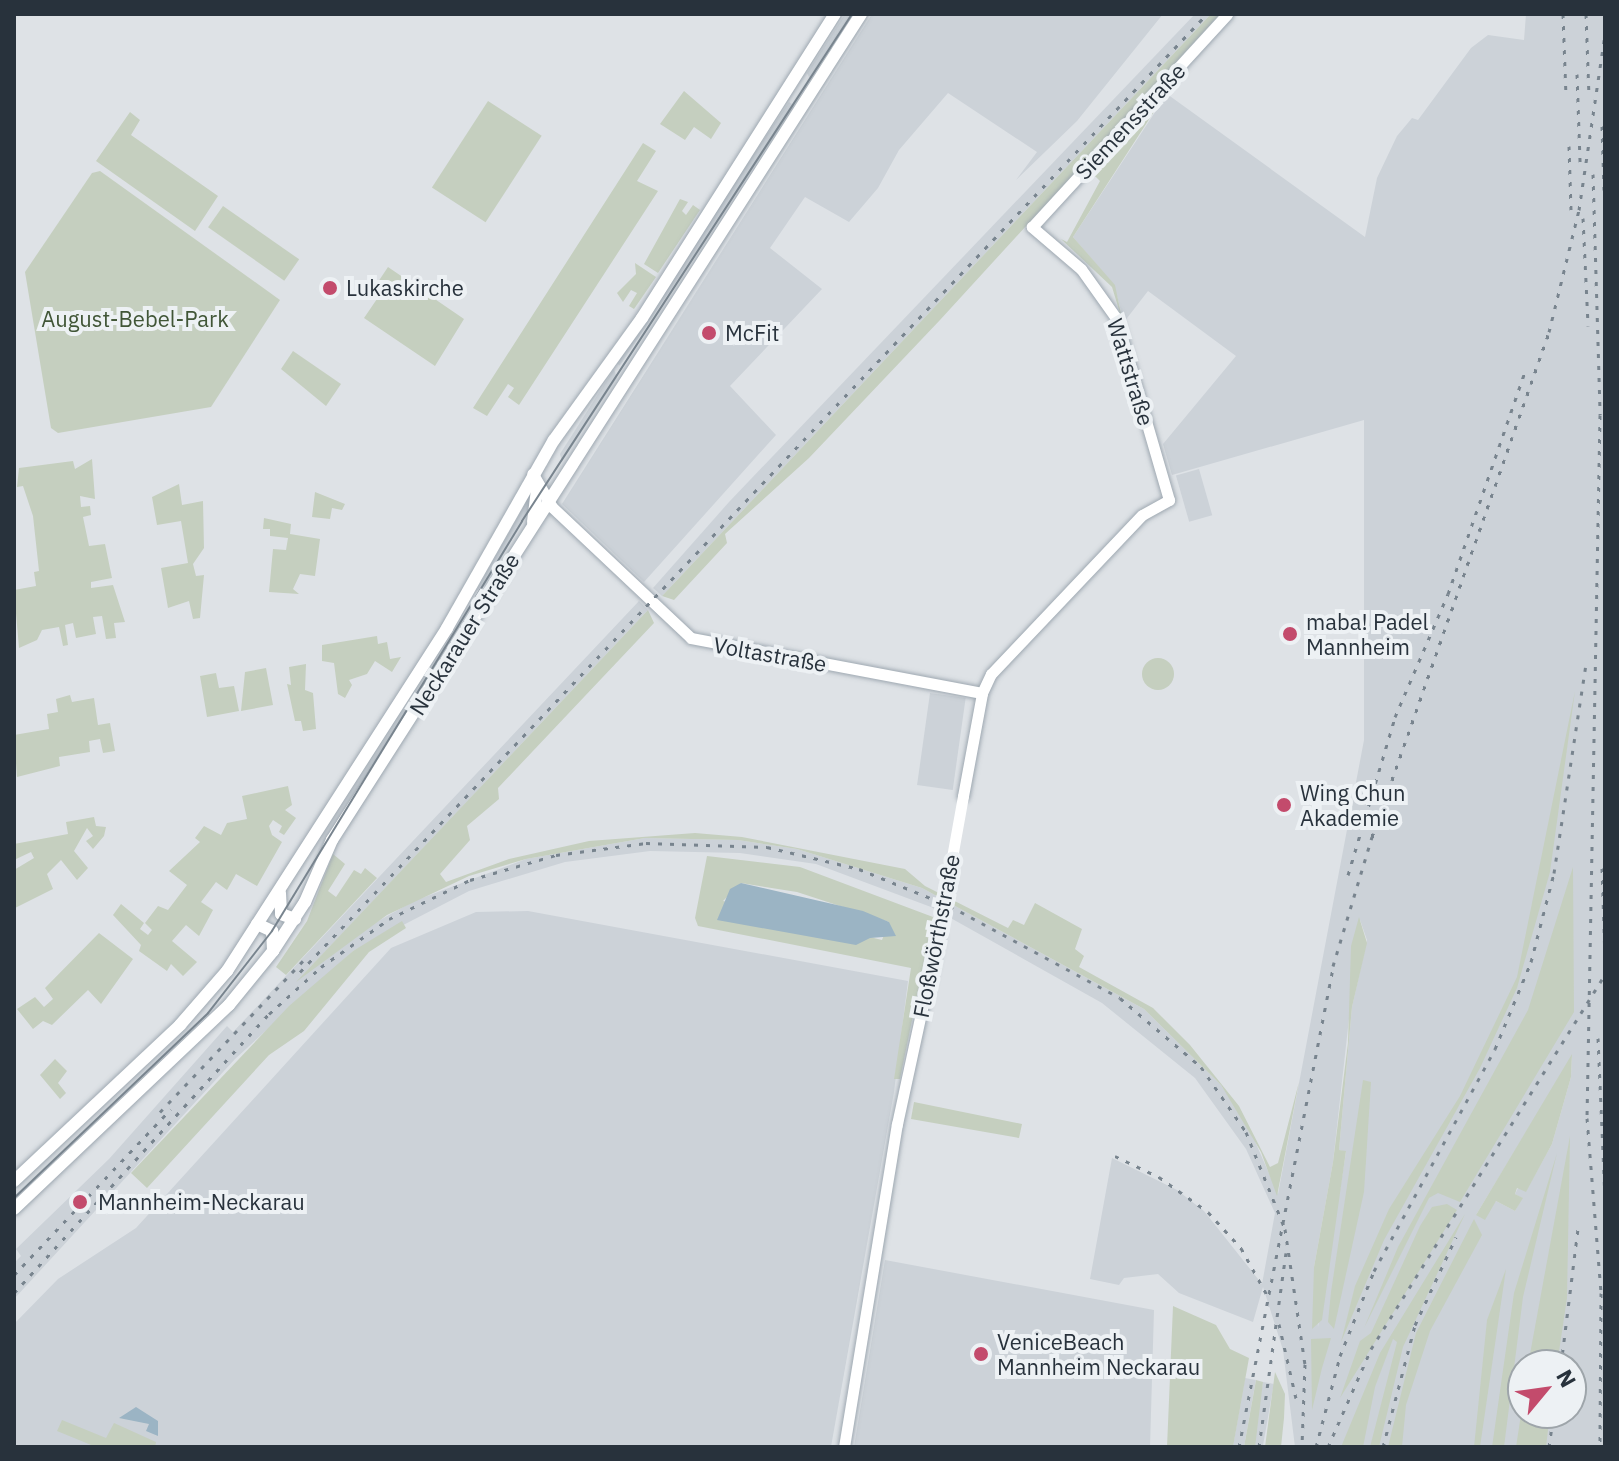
<!DOCTYPE html>
<meta charset="utf-8">
<style>
body{margin:0}
#map{position:relative;width:1619px;height:1461px;overflow:hidden;background:#dee2e6;font-family:"IBM Plex Sans",sans-serif}
div>[style]{position:absolute}
[style*='--x']{left:calc(var(--x)*1px);top:calc(var(--y)*1px);width:calc(var(--w)*1px);rotate:calc(var(--a)*1deg)}
.built>*{inset:0;background:#ccd2d8;transform-origin:0 0}
.green>*{inset:0;background:#c5cfbf;transform-origin:0 0}
.round{border-radius:50%}
.water>*{inset:0;background:#9bb4c4}
.roads{filter:drop-shadow(0 0 2px #9ea8b1) drop-shadow(0 0 2px #9ea8b1)}
.secondary>*{height:11px;margin:-5.5px;padding:0 5.5px;transform-origin:5.5px;border-radius:5.5px;background:#fff}
.primary>*{height:12px;margin:-6px;padding:0 6px;transform-origin:6px;border-radius:6px;background:#fff}
.tram>*{height:2px;margin:-1px;padding:0 1px;transform-origin:1px;border-radius:1px;background:#78848e}
.rail>*{height:3px;margin-top:-1.5px;transform-origin:0;background:repeating-linear-gradient(90deg,#78848e 0 4px,transparent 0 12px)}
.secondary-bridge>*{height:11px;margin:-5.5px;padding:0 5.5px;transform-origin:5.5px;border-radius:5.5px;background:#fff}
.dots>*{width:22px;height:22px;translate:-50% -50%;box-sizing:border-box;border:4px solid #edf1f4;border-radius:50%}
span{translate:-50% -50%;white-space:nowrap;text-align:center;line-height:1.15;-webkit-text-stroke:8px #edf1f4;paint-order:stroke}
.street-label{font-size:22px;color:#28323c}
.poi-label{font-size:22px;color:#28323c}
.left{translate:0 -50%;text-align:left}
.park-label{font-size:22px;color:#415637}
.frame{position:absolute;inset:0;border:16px solid #28323c;pointer-events:none}
.north{position:absolute;left:1507px;top:1349px;width:80px;height:80px;box-sizing:border-box;background:#edf1f4;border:2px solid #9ea5aa;border-radius:50%;rotate:61deg;font-size:22px;font-weight:700;line-height:32px;text-align:center;color:#28323c}
.north::after{content:'';display:block;margin:auto;width:28px;height:36px;background:#c34b6c;clip-path:polygon(50% 0,100% 100%,50% 72%,0 100%)}
</style>
<div id="map">
<div class="built">
<i style="clip-path:polygon(845px 14px,854px 14px,810px 79px,807px 73px)"></i>
<i style="clip-path:polygon(872px 14px,1163px 14px,1077px 121px,1016px 180px,1037px 152px,948px 93px,899px 150px,878px 188px,849px 222px,805px 197px,770px 248px,822px 289px,730px 386px,776px 435px,644px 582px,562px 504px)"></i>
<i style="clip-path:polygon(1195px 14px,1211px 14px,662px 596px,653px 588px,729px 502px)"></i>
<i style="clip-path:polygon(evenodd,1526px 14px,1605px 14px,1605px 1447px,1295px 1447px,1283px 1350px,1263px 1287px,1253px 1322px,1179px 1293px,1158px 1274px,1124px 1278px,1119px 1285px,1090px 1279px,1112px 1158px,1177px 1190px,1204px 1211px,1262px 1284px,1275px 1213px,1246px 1149px,1195px 1078px,1102px 1003px,931px 907px,816px 864px,740px 853px,650px 851px,565px 862px,469px 891px,353px 951px,235px 1059px,14px 1299px,14px 1263px,21px 1256px,16px 1249px,109px 1159px,227px 1026px,233px 1032px,639px 601px,648px 610px,303px 975px,364px 929px,414px 901px,526px 859px,645px 838px,738px 840px,797px 849px,922px 888px,1144px 1009px,1221px 1085px,1250px 1130px,1278px 1194px,1364px 740px,1364px 420px,1172px 475px,1163px 444px,1236px 356px,1148px 291px,1124px 322px,1114px 285px,1073px 237px,1167px 94px,1365px 237px,1377px 178px,1397px 136px,1412px 118px,1418px 120px,1471px 48px,1488px 35px,1524px 40px,1526px 14px,1360px 920px,1367px 940px,1352px 1007px,1339px 1150px,1346px 1152px,1318px 1327px,1314px 1267px,1333px 1162px,1360px 920px,1526px 14px,1572px 1056px,1571px 1077px,1552px 1144px,1526px 1191px,1518px 1188px,1515px 1194px,1522px 1198px,1515px 1211px,1496px 1201px,1476px 1215px,1572px 1056px,1526px 14px,1523px 1365px,1571px 1365px,1571px 1413px,1523px 1413px,1523px 1365px)"></i>
<i style="left:789px;top:102px;width:7px;height:313px;rotate:34deg"></i>
<i style="clip-path:polygon(614px 369px,617px 378px,562px 462px,560px 454px)"></i>
<i style="left:1199px;top:469px;width:48px;height:24px;rotate:74deg"></i>
<i style="clip-path:polygon(533px 500px,487px 585px,476px 591px,527px 501px)"></i>
<i style="left:930px;top:693px;width:36px;height:93px;rotate:8deg"></i>
<i style="clip-path:polygon(528px 911px,908px 981px,894px 1092px,831px 1447px,14px 1447px,14px 1324px,58px 1279px,136px 1228px,391px 948px,476px 912px)"></i>
<i style="clip-path:polygon(885px 1260px,1154px 1310px,1150px 1447px,854px 1447px)"></i>
<i style="left:1245px;top:1378px;width:11px;height:70px;rotate:10deg"></i>
<i style="left:1263px;top:1382px;width:11px;height:65px;rotate:10deg"></i>
</div>
<div class="green">
<i style="clip-path:polygon(1211px 14px,1220px 14px,940px 320px,809px 458px,725px 534px,727px 543px,674px 600px,662px 596px)"></i>
<i style="clip-path:polygon(684px 91px,721px 123px,711px 139px,694px 127px,685px 140px,660px 124px)"></i>
<i style="left:488px;top:101px;width:64px;height:103px;rotate:33deg"></i>
<i style="clip-path:polygon(1157px 107px,1073px 237px,1115px 285px,1123px 323px,1112px 287px,1061px 239px,1067px 242px,1100px 181px,1093px 174px)"></i>
<i style="clip-path:polygon(130px 112px,140px 120px,131px 135px,218px 196px,195px 231px,96px 161px)"></i>
<i style="clip-path:polygon(643px 143px,656px 151px,637px 181px,658px 191px,519px 405px,508px 397px,514px 388px,508px 384px,487px 416px,473px 408px)"></i>
<i style="clip-path:polygon(100px 171px,280px 300px,211px 407px,58px 433px,51px 428px,25px 272px,92px 173px)"></i>
<i style="clip-path:polygon(680px 199px,688px 202px,682px 211px,686px 215px,693px 205px,700px 210px,658px 273px,644px 264px)"></i>
<i style="left:223px;top:206px;width:93px;height:26px;rotate:35deg"></i>
<i style="clip-path:polygon(635px 263px,656px 277px,634px 309px,629px 306px,637px 293px,631px 290px,623px 302px,617px 293px,636px 274px)"></i>
<i style="clip-path:polygon(388px 267px,464px 319px,435px 366px,364px 318px,379px 296px,372px 291px)"></i>
<i style="clip-path:polygon(293px 351px,341px 384px,326px 406px,281px 369px)"></i>
<i style="clip-path:polygon(92px 459px,95px 499px,80px 496px,81px 507px,90px 506px,91px 515px,83px 517px,89px 546px,105px 544px,112px 578px,91px 582px,91px 588px,113px 585px,125px 622px,114px 623px,116px 638px,106px 639px,102px 616px,93px 617px,96px 634px,76px 638px,73px 623px,65px 625px,68px 645px,63px 646px,59px 627px,42px 630px,37px 640px,19px 648px,14px 590px,36px 586px,34px 572px,39px 571px,33px 516px,23px 486px,17px 487px,19px 468px,73px 461px,75px 469px)"></i>
<i style="clip-path:polygon(179px 484px,182px 505px,203px 501px,204px 548px,193px 564px,196px 576px,204px 575px,200px 618px,193px 619px,189px 601px,168px 608px,161px 568px,188px 563px,181px 521px,157px 525px,152px 497px)"></i>
<i style="clip-path:polygon(315px 492px,345px 504px,342px 510px,332px 508px,330px 519px,312px 517px)"></i>
<i style="clip-path:polygon(264px 518px,291px 524px,290px 534px,320px 539px,315px 576px,300px 574px,293px 589px,299px 594px,269px 592px,273px 549px,286px 550px,288px 538px,270px 536px,270px 529px,263px 529px)"></i>
<i style="clip-path:polygon(648px 610px,654px 623px,498px 788px,499px 799px,467px 826px,470px 840px,440px 874px,446px 882px,509px 859px,589px 841px,695px 833px,742px 837px,905px 869px,925px 886px,1008px 928px,1013px 920px,1024px 925px,1035px 903px,1082px 929px,1075px 949px,1084px 956px,1079px 967px,1153px 1008px,1190px 1045px,1239px 1106px,1270px 1167px,1278px 1163px,1299px 1082px,1277px 1196px,1261px 1152px,1221px 1085px,1144px 1009px,922px 888px,797px 849px,738px 840px,645px 838px,526px 859px,469px 876px,387px 915px,296px 982px)"></i>
<i style="clip-path:polygon(377px 636px,378px 644px,387px 642px,390px 659px,401px 657px,392px 672px,375px 661px,367px 674px,349px 680px,352px 685px,345px 698px,338px 694px,334px 663px,322px 661px,322px 645px)"></i>
<i class="round" style="left:1142px;top:658px;width:32px;height:32px"></i>
<i style="clip-path:polygon(306px 664px,305px 690px,313px 693px,316px 729px,303px 731px,301px 721px,295px 721px,287px 684px,291px 685px,289px 667px)"></i>
<i style="clip-path:polygon(266px 668px,273px 705px,241px 711px,245px 672px)"></i>
<i style="clip-path:polygon(216px 673px,219px 688px,234px 686px,239px 711px,207px 717px,200px 676px)"></i>
<i style="clip-path:polygon(1575px 691px,1550px 872px,1517px 988px,1480px 1068px,1384px 1240px,1341px 1342px,1355px 1286px,1389px 1209px,1460px 1096px,1517px 977px)"></i>
<i style="clip-path:polygon(70px 695px,72px 702px,94px 698px,98px 725px,110px 723px,115px 751px,103px 753px,100px 739px,89px 741px,90px 752px,59px 757px,60px 766px,17px 777px,14px 735px,49px 729px,47px 714px,58px 712px,56px 699px)"></i>
<i style="clip-path:polygon(288px 786px,292px 805px,285px 810px,296px 818px,284px 835px,279px 832px,282px 826px,273px 820px,269px 826px,272px 835px,282px 842px,257px 886px,236px 874px,227px 890px,216px 882px,201px 902px,213px 910px,199px 936px,186px 925px,172px 941px,197px 962px,183px 976px,171px 964px,167px 971px,139px 951px,141px 945px,113px 915px,121px 904px,144px 923px,140px 929px,148px 935px,152px 930px,145px 923px,158px 906px,168px 910px,187px 885px,169px 871px,200px 842px,195px 838px,204px 826px,221px 835px,227px 823px,247px 819px,242px 796px)"></i>
<i style="clip-path:polygon(94px 817px,96px 826px,106px 827px,104px 836px,93px 849px,86px 841px,93px 836px,87px 828px,74px 851px,88px 868px,77px 880px,61px 860px,47px 874px,53px 889px,15px 908px,14px 870px,34px 858px,31px 852px,14px 860px,14px 844px,68px 834px,66px 822px)"></i>
<i style="clip-path:polygon(333px 854px,345px 864px,328px 891px,336px 897px,354px 870px,361px 874px,365px 868px,377px 878px,286px 975px,276px 967px,307px 921px)"></i>
<i style="clip-path:polygon(evenodd,707px 856px,800px 867px,933px 917px,900px 1079px,894px 1079px,911px 968px,698px 926px,695px 918px,707px 856px,741px 883px,797px 892px,889px 922px,882px 940px,723px 901px,741px 883px)"></i>
<i style="clip-path:polygon(1573px 867px,1574px 1012px,1460px 1202px,1438px 1193px,1429px 1198px,1364px 1328px,1398px 1247px,1528px 1010px)"></i>
<i style="clip-path:polygon(1359px 917px,1367px 943px,1352px 1007px,1339px 1150px,1346px 1151px,1322px 1320px,1312px 1329px,1314px 1267px,1333px 1162px,1348px 1043px,1351px 946px)"></i>
<i style="clip-path:polygon(402px 921px,406px 928px,369px 952px,304px 1031px,269px 1055px,147px 1188px,131px 1173px,289px 1006px,353px 951px)"></i>
<i style="clip-path:polygon(99px 933px,133px 959px,101px 1004px,88px 990px,52px 1025px,43px 1021px,33px 1029px,17px 1009px,35px 997px,44px 1007px,53px 999px,45px 988px)"></i>
<i style="clip-path:polygon(1572px 1054px,1571px 1077px,1552px 1144px,1526px 1192px,1517px 1188px,1515px 1194px,1523px 1198px,1515px 1211px,1496px 1201px,1485px 1220px,1476px 1215px)"></i>
<i style="clip-path:polygon(55px 1059px,67px 1071px,58px 1083px,66px 1093px,60px 1099px,40px 1075px)"></i>
<i style="clip-path:polygon(1363px 1080px,1371px 1082px,1364px 1192px,1334px 1329px,1328px 1322px,1331px 1292px)"></i>
<i style="clip-path:polygon(914px 1102px,1022px 1124px,1019px 1138px,911px 1119px)"></i>
<i style="clip-path:polygon(1570px 1136px,1567px 1298px,1557px 1365px,1528px 1365px)"></i>
<i style="clip-path:polygon(1557px 1153px,1523px 1297px,1504px 1447px,1492px 1447px,1514px 1293px)"></i>
<i style="clip-path:polygon(1447px 1204px,1457px 1210px,1340px 1398px,1360px 1341px,1371px 1333px,1420px 1226px,1432px 1207px)"></i>
<i style="clip-path:polygon(1465px 1214px,1403px 1347px,1379px 1447px,1370px 1447px,1397px 1342px,1393px 1339px,1375px 1387px,1363px 1447px,1341px 1447px,1380px 1353px)"></i>
<i style="clip-path:polygon(1474px 1219px,1482px 1235px,1430px 1331px,1406px 1405px,1402px 1447px,1388px 1447px,1416px 1333px)"></i>
<i style="clip-path:polygon(1506px 1269px,1480px 1447px,1474px 1447px,1487px 1320px)"></i>
<i style="clip-path:polygon(1173px 1306px,1216px 1325px,1230px 1349px,1249px 1358px,1233px 1447px,1167px 1447px)"></i>
<i style="clip-path:polygon(1331px 1338px,1322px 1368px,1312px 1410px,1311px 1339px)"></i>
<i style="clip-path:polygon(1275px 1372px,1285px 1394px,1284px 1418px,1281px 1447px,1265px 1447px)"></i>
<i style="clip-path:polygon(1256px 1380px,1263px 1382px,1255px 1447px,1244px 1447px)"></i>
<i style="clip-path:polygon(1523px 1401px,1523px 1413px,1550px 1413px,1546px 1447px,1516px 1447px)"></i>
<i style="clip-path:polygon(62px 1420px,106px 1438px,114px 1423px,156px 1442px,155px 1447px,96px 1447px,57px 1431px)"></i>
</div>
<div class="water">
<i style="clip-path:polygon(741px 883px,863px 911px,889px 922px,896px 936px,870px 938px,856px 945px,717px 920px,730px 889px)"></i>
<i style="clip-path:polygon(136px 1407px,158px 1421px,158px 1436px,146px 1431px,149px 1424px,119px 1418px)"></i>
</div>
<div class="roads">
<div class="secondary">
<i style="--x:533;--y:474;--w:38;--a:60"></i>
<i style="--x:552;--y:507;--w:191;--a:43.3"></i>
<i style="--x:691;--y:638;--w:296;--a:10.7"></i>
<i style="--x:963;--y:796;--w:105;--a:-79.5"></i>
<i style="--x:982;--y:693;--w:21;--a:-65"></i>
<i style="--x:991;--y:674;--w:219;--a:-46.5"></i>
<i style="--x:1142;--y:515;--w:31;--a:-29"></i>
<i style="--x:1169;--y:500;--w:190;--a:-106.2"></i>
<i style="--x:1116;--y:318;--w:60;--a:-125.5"></i>
<i style="--x:1081;--y:269;--w:65;--a:-139.4"></i>
<i style="--x:1032;--y:227;--w:289;--a:-47.5"></i>
<i style="--x:844;--y:1447;--w:327;--a:-80.7"></i>
<i style="--x:897;--y:1124;--w:193;--a:-77.8"></i>
</div>
<div class="primary">
<i style="--x:533;--y:522;--w:31;--a:-83"></i>
<i style="--x:537;--y:491;--w:17;--a:-103"></i>
<i style="--x:280;--y:893;--w:21;--a:87"></i>
<i style="--x:281;--y:914;--w:15;--a:20"></i>
<i style="--x:257;--y:924;--w:17;--a:25"></i>
<i style="--x:272;--y:931;--w:20;--a:87"></i>
<i style="--x:14;--y:1181;--w:228;--a:-43.2"></i>
<i style="--x:180;--y:1025;--w:72;--a:-49"></i>
<i style="--x:227;--y:971;--w:407;--a:-57.3"></i>
<i style="--x:447;--y:628;--w:216;--a:-60.4"></i>
<i style="--x:554;--y:440;--w:150;--a:-54.2"></i>
<i style="--x:642;--y:318;--w:360;--a:-57.6"></i>
<i style="--x:14;--y:1209;--w:296;--a:-43.5"></i>
<i style="--x:229;--y:1005;--w:70;--a:-50.8"></i>
<i style="--x:273;--y:951;--w:59;--a:-56.9"></i>
<i style="--x:305;--y:902;--w:68;--a:-66.5"></i>
<i style="--x:332;--y:840;--w:981;--a:-57.36"></i>
</div>
</div>
<div class="tram">
<i style="--x:14;--y:1198;--w:268;--a:-43.6"></i>
<i style="--x:208;--y:1013;--w:104;--a:-52"></i>
<i style="--x:272;--y:931;--w:480;--a:-58.6"></i>
<i style="--x:522;--y:521;--w:605;--a:-56.94"></i>
</div>
<div class="rail">
<i style="--x:1563;--y:14;--w:80;--a:87.9"></i>
<i style="--x:1586;--y:14;--w:80;--a:87.9"></i>
<i style="--x:1577;--y:74;--w:88;--a:88"></i>
<i style="--x:1602;--y:126;--w:64;--a:88.2"></i>
<i style="--x:1569;--y:146;--w:64;--a:88.2"></i>
<i style="--x:1593;--y:174;--w:241;--a:88.3"></i>
<i style="--x:1600;--y:415;--w:703;--a:91.06"></i>
<i style="--x:1587;--y:1118;--w:176;--a:85.4"></i>
<i style="--x:1601;--y:1293;--w:154;--a:90.4"></i>
<i style="--x:1583;--y:218;--w:108;--a:87.3"></i>
<i style="--x:1602;--y:868;--w:92;--a:88.1"></i>
<i style="--x:1348;--y:875;--w:165;--a:-73.4"></i>
<i style="--x:1395;--y:717;--w:134;--a:-66.7"></i>
<i style="--x:1448;--y:594;--w:233;--a:-70.9"></i>
<i style="--x:300;--y:972;--w:1319;--a:-46.57"></i>
<i style="--x:1598;--y:1038;--w:160;--a:87.5"></i>
<i style="--x:160;--y:1112;--w:208;--a:-46.6"></i>
<i style="--x:1115;--y:1156;--w:49;--a:25.5"></i>
<i style="--x:1159;--y:1177;--w:60;--a:35.5"></i>
<i style="--x:1208;--y:1212;--w:49;--a:47.5"></i>
<i style="--x:1241;--y:1248;--w:54;--a:61"></i>
<i style="--x:14;--y:1275;--w:228;--a:-46.6"></i>
<i style="--x:14;--y:1293;--w:378;--a:-47.6"></i>
<i style="--x:269;--y:1014;--w:70;--a:-42.1"></i>
<i style="--x:321;--y:967;--w:83;--a:-35.2"></i>
<i style="--x:389;--y:919;--w:90;--a:-25.7"></i>
<i style="--x:470;--y:880;--w:90;--a:-16.2"></i>
<i style="--x:556;--y:855;--w:91;--a:-7.6"></i>
<i style="--x:646;--y:843;--w:121;--a:1.9"></i>
<i style="--x:767;--y:847;--w:95;--a:13.4"></i>
<i style="--x:859;--y:869;--w:98;--a:22.1"></i>
<i style="--x:950;--y:906;--w:193;--a:28.4"></i>
<i style="--x:1120;--y:998;--w:106;--a:40.4"></i>
<i style="--x:1201;--y:1067;--w:79;--a:55.3"></i>
<i style="--x:1246;--y:1132;--w:105;--a:68.1"></i>
<i style="--x:1285;--y:1229;--w:136;--a:81.6"></i>
<i style="--x:1305;--y:1364;--w:83;--a:92.1"></i>
<i style="--x:1279;--y:1324;--w:76;--a:77.1"></i>
<i style="--x:1561;--y:1365;--w:137;--a:-82.9"></i>
<i style="--x:1239;--y:1447;--w:490;--a:-78.9"></i>
<i style="--x:1333;--y:966;--w:135;--a:-73.2"></i>
<i style="--x:1372;--y:837;--w:535;--a:-70.68"></i>
<i style="--x:1549;--y:332;--w:126;--a:-76.2"></i>
<i style="--x:1579;--y:210;--w:179;--a:-81.6"></i>
<i style="--x:1259;--y:1447;--w:196;--a:-82.1"></i>
<i style="--x:1316;--y:1447;--w:94;--a:-75.2"></i>
<i style="--x:1340;--y:1356;--w:92;--a:-68.2"></i>
<i style="--x:1374;--y:1271;--w:253;--a:-61.4"></i>
<i style="--x:1495;--y:1049;--w:94;--a:-67.5"></i>
<i style="--x:1531;--y:962;--w:92;--a:-75.5"></i>
<i style="--x:1554;--y:873;--w:211;--a:-81.3"></i>
<i style="--x:1328;--y:1447;--w:107;--a:-66.3"></i>
<i style="--x:1371;--y:1349;--w:442;--a:-58"></i>
<i style="--x:1383;--y:1447;--w:126;--a:-75.3"></i>
<i style="--x:1415;--y:1325;--w:97;--a:-65"></i>
<i style="--x:1549;--y:1447;--w:34;--a:-82"></i>
</div>
<div class="secondary-bridge">
<i style="--x:938;--y:935;--w:141;--a:-79.8"></i>
</div>
<div class="dots">
<i style="left:330px;top:288px;background:#c34b6c"></i>
<i style="left:709px;top:333px;background:#c34b6c"></i>
<i style="left:1290px;top:634px;background:#c34b6c"></i>
<i style="left:1284px;top:805px;background:#c34b6c"></i>
<i style="left:80px;top:1202px;background:#c34b6c"></i>
<i style="left:981px;top:1354px;background:#c34b6c"></i>
</div>
<div class="street-label">
<span style="left:1130px;top:121px;rotate:-47deg">Siemensstraße</span>
<span style="left:1131px;top:372px;rotate:73deg">Wattstraße</span>
<span style="left:464px;top:634px;rotate:-58deg">Neckarauer Straße</span>
<span style="left:770px;top:654px;rotate:10deg">Voltastraße</span>
<span style="left:936px;top:936px;rotate:-79deg">Floßwörthstraße</span>
</div>
<div class="poi-label">
<span class="left" style="left:346px;top:288px">Lukaskirche</span>
<span class="left" style="left:725px;top:333px">McFit</span>
<span class="left" style="left:1306px;top:634px">maba! Padel<br>Mannheim</span>
<span class="left" style="left:1300px;top:805px">Wing Chun<br>Akademie</span>
<span class="left" style="left:98px;top:1202px">Mannheim-Neckarau</span>
<span class="left" style="left:997px;top:1354px">VeniceBeach<br>Mannheim Neckarau</span>
</div>
<div class="park-label">
<span style="left:135px;top:319px">August-Bebel-Park</span>
</div>
<div class="frame"></div>
<div class="north">N</div>
</div>
